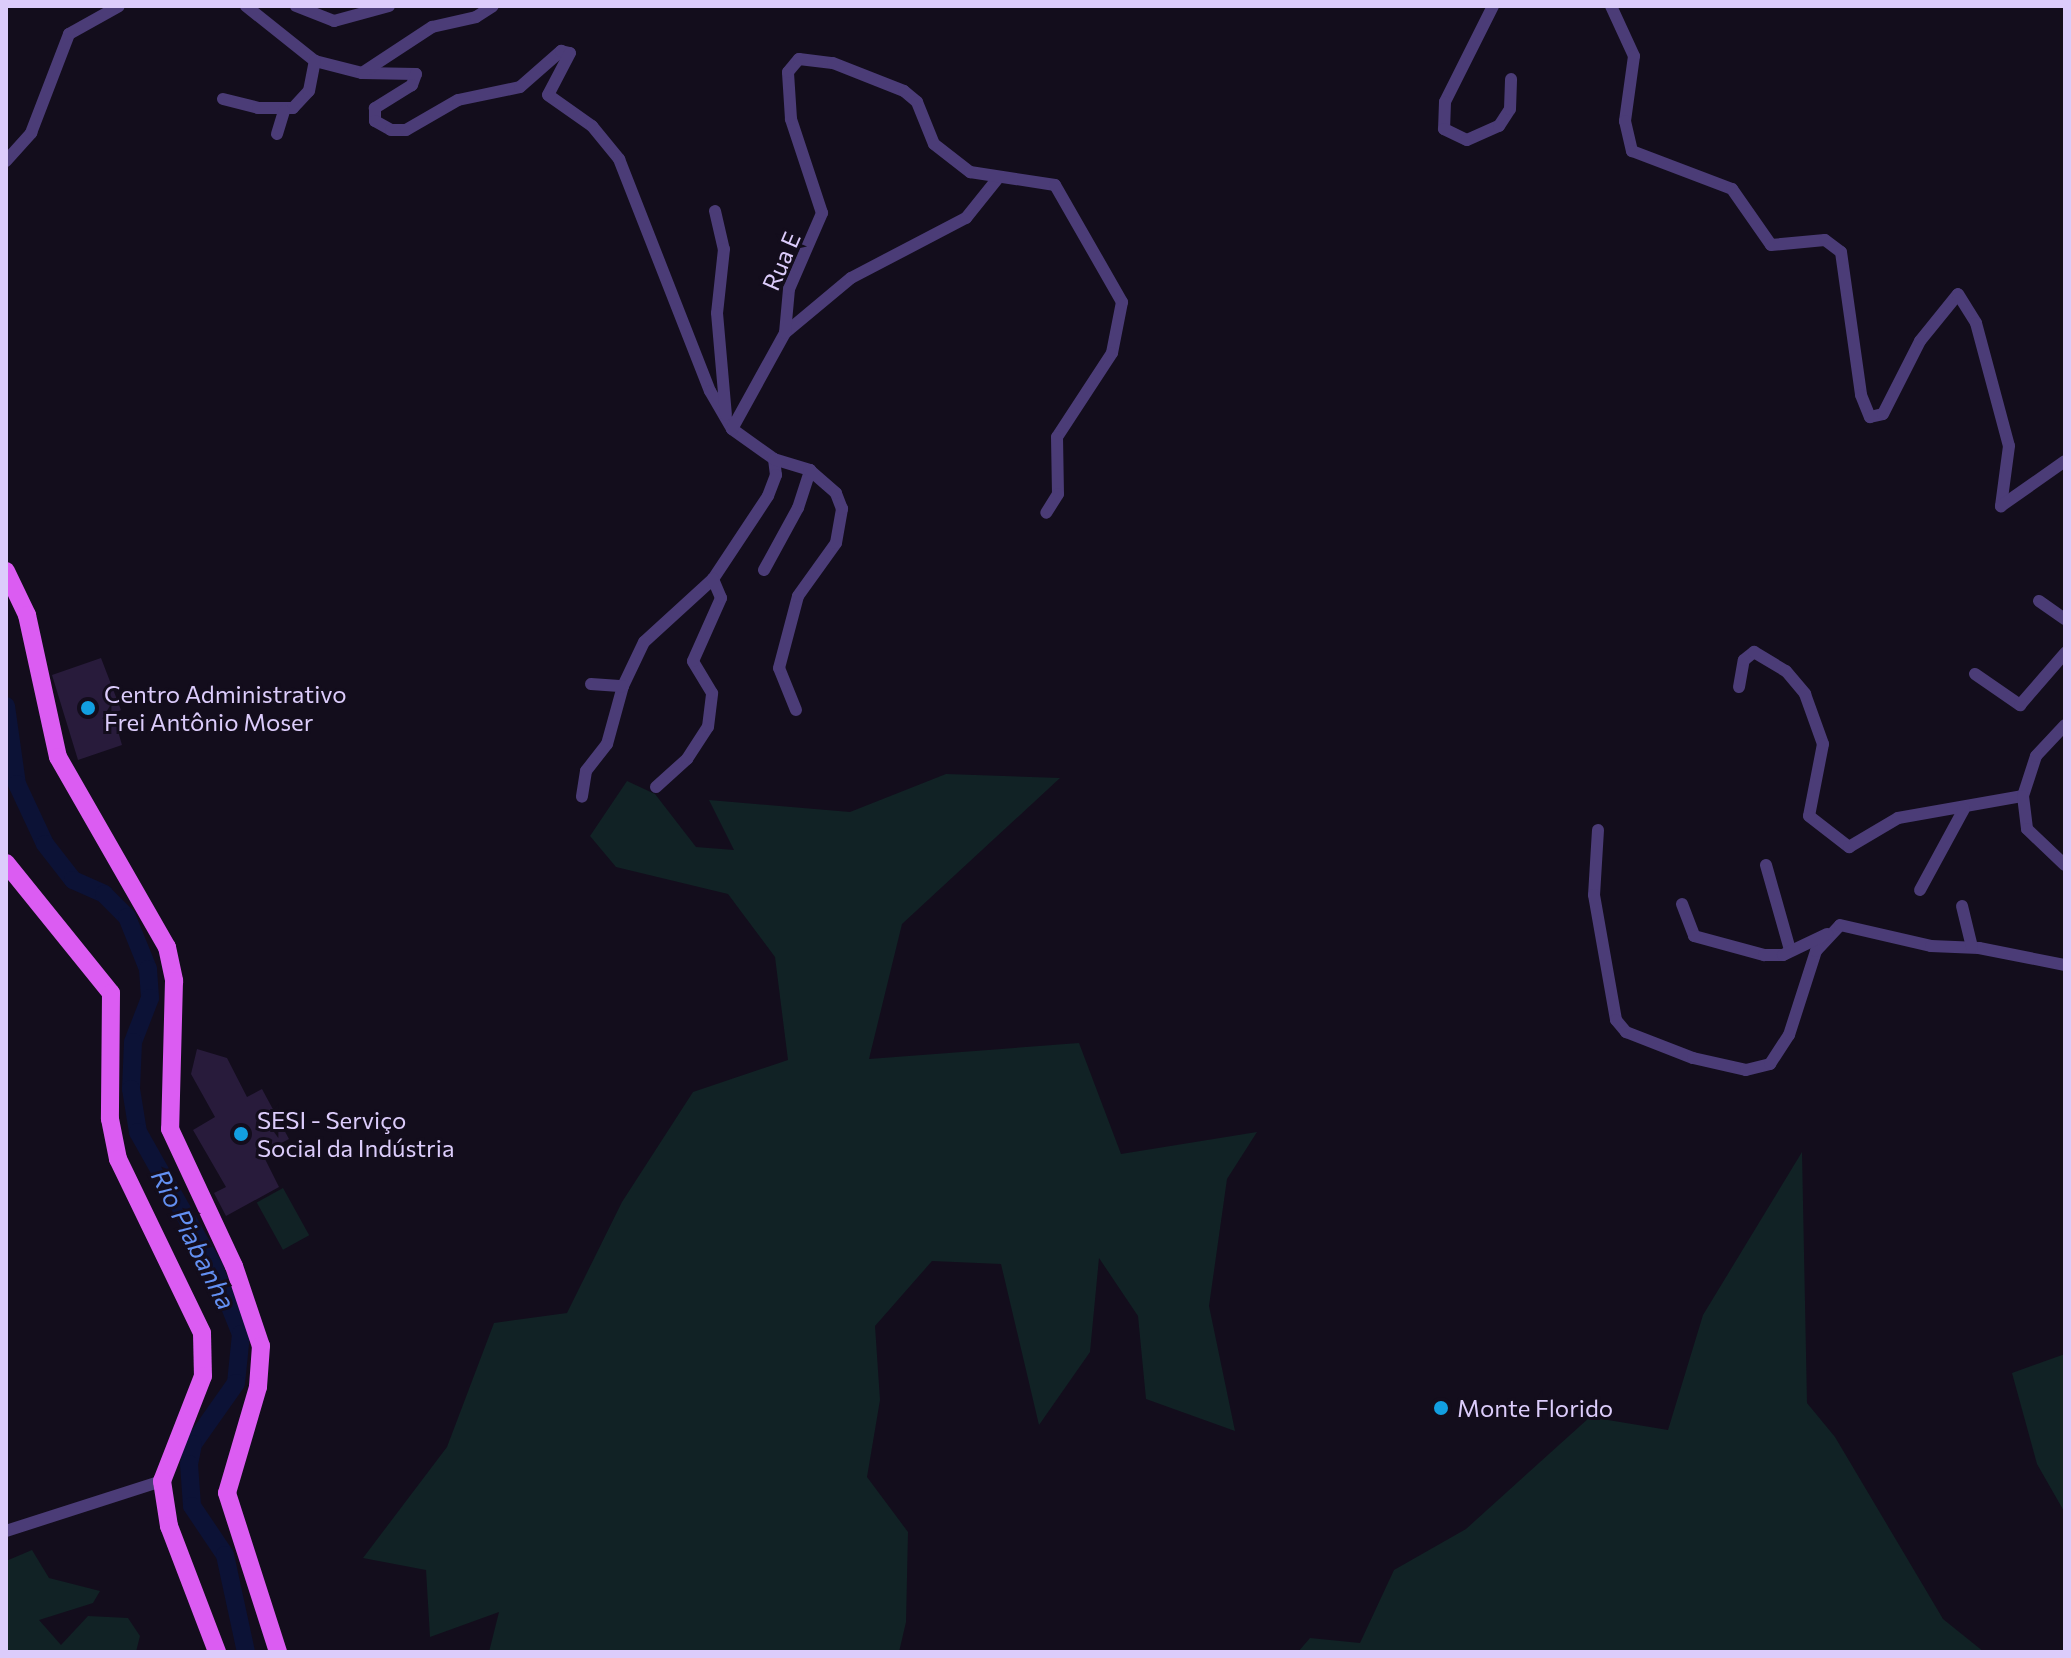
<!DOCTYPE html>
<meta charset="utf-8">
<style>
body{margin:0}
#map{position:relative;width:2071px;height:1658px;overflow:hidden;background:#130d1c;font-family:Commissioner,sans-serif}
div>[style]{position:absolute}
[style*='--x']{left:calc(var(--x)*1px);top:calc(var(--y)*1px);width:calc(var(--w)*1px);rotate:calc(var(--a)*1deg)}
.green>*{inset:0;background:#112225;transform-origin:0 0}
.river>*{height:18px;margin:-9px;padding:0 9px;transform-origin:9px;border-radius:9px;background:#0c1236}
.building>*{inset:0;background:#281b3b}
.street>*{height:12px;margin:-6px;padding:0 6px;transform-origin:6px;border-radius:6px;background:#4b3c77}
.primary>*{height:18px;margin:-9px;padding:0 9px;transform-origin:9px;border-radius:9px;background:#db5cf2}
.dots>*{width:22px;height:22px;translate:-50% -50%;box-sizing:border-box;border:4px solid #130d1c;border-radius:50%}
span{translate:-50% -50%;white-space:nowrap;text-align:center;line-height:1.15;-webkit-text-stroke:6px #130d1c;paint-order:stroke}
.street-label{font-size:24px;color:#dcccfb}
.poi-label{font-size:24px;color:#dcccfb}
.left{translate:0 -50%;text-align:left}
.water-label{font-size:26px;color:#6390f2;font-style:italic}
.frame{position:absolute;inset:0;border:8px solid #dcccfb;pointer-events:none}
</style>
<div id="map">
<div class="green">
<i style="clip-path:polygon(946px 774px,1060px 778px,902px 924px,869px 1059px,1079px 1043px,1121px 1154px,1257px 1132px,1227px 1179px,1209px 1306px,1235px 1431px,1146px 1399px,1138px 1316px,1099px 1258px,1090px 1352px,1039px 1425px,1001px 1264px,932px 1261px,875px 1326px,880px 1400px,867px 1477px,908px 1532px,906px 1622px,899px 1652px,489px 1652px,499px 1612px,430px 1637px,426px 1570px,363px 1558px,447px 1447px,494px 1323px,567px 1313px,622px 1202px,693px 1092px,788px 1060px,775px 957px,728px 894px,616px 867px,590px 836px,627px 781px,655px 794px,696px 847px,734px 850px,709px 800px,850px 812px)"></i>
<i style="clip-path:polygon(1802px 1152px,1807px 1403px,1835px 1437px,1943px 1619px,1984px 1652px,1298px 1652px,1310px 1638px,1360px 1643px,1394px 1570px,1466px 1529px,1590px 1417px,1668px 1430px,1703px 1315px)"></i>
<i style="left:283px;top:1188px;width:54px;height:30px;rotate:61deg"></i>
<i style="clip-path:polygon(2065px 1354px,2065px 1513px,2037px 1464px,2012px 1373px)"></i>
<i style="clip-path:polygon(32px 1550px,49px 1578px,100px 1591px,93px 1603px,39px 1620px,61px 1645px,88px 1616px,128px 1618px,140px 1636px,136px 1652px,6px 1652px,6px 1561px)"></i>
</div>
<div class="river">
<i style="--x:6;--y:706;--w:79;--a:82"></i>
<i style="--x:17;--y:784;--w:66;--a:65"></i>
<i style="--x:45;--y:844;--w:46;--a:52.1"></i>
<i style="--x:73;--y:880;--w:34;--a:24"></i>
<i style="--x:104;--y:894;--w:33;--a:45"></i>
<i style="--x:127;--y:917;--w:56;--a:68"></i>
<i style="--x:148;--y:969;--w:29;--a:86"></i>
<i style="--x:150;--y:998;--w:47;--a:111.1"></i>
<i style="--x:133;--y:1042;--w:47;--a:92.4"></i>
<i style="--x:131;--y:1089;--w:44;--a:80.8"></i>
<i style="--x:138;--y:1132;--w:155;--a:60.6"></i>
<i style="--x:214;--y:1267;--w:72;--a:68.1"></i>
<i style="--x:241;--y:1334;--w:49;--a:95.8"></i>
<i style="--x:236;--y:1383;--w:75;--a:125.2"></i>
<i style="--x:193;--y:1444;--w:20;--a:101"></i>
<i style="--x:189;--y:1464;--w:42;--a:85.9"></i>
<i style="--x:192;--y:1506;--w:59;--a:56"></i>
<i style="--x:225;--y:1555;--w:99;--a:77.8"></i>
</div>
<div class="building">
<i style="clip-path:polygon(101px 658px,121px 710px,113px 714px,122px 745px,78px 760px,52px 675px)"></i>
<i style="clip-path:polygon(197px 1049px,227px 1058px,247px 1097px,262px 1089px,289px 1139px,262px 1153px,279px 1187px,226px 1216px,214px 1193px,226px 1187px,193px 1130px,215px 1117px,191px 1074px)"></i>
</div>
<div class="street">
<i style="--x:246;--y:6;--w:88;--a:38.6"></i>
<i style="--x:315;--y:61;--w:49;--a:14.3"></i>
<i style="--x:362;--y:73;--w:54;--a:1.1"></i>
<i style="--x:416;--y:74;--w:12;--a:110"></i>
<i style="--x:412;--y:85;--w:44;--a:148.1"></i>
<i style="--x:375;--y:108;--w:13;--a:90"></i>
<i style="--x:375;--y:121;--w:18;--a:29"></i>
<i style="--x:391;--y:130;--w:15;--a:0"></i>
<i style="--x:406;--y:130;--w:60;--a:-30"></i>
<i style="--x:458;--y:100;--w:63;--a:-11.8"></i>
<i style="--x:520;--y:87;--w:55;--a:-41.3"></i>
<i style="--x:561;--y:51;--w:9;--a:13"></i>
<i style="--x:570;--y:53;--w:47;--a:117.6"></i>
<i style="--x:548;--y:95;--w:54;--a:35.2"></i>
<i style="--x:592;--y:126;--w:43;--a:50.7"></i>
<i style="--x:619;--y:159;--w:249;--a:68.6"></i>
<i style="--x:710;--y:391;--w:44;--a:59.9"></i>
<i style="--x:732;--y:429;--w:52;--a:35.5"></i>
<i style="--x:774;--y:459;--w:16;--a:83"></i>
<i style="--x:776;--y:475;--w:22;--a:111"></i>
<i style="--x:768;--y:496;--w:100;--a:123.5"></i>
<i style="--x:713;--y:579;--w:93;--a:137.6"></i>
<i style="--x:644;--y:642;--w:49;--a:115.5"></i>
<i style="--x:623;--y:686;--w:60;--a:105.4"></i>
<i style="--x:607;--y:744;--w:34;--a:128"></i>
<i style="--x:586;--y:771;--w:26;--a:99"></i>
<i style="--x:296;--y:6;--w:41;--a:21.5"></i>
<i style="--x:334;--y:21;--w:57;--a:-15.3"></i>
<i style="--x:1493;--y:6;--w:107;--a:116.6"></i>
<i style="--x:1445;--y:102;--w:27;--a:92"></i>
<i style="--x:1444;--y:129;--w:25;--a:26"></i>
<i style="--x:1467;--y:140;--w:35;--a:-24"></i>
<i style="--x:1499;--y:126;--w:20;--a:-57"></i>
<i style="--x:1510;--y:109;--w:30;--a:-88"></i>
<i style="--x:1611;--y:6;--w:55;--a:65.3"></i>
<i style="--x:1634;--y:56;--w:66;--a:97.9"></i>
<i style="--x:1625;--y:121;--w:31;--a:77"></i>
<i style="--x:1632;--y:151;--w:107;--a:20.8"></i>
<i style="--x:1732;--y:189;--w:68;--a:55.1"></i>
<i style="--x:1771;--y:245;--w:54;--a:-5.3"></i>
<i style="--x:1825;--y:240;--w:20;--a:37"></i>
<i style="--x:1841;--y:252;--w:144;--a:82"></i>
<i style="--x:1861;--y:395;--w:24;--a:68"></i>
<i style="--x:1870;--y:417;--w:13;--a:-13"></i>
<i style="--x:1883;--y:414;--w:82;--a:-63.1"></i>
<i style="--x:1920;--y:341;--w:60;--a:-51"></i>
<i style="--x:1958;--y:294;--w:34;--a:58"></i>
<i style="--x:1976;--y:323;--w:127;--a:75"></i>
<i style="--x:2009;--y:446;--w:61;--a:97.6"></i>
<i style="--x:2001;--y:506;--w:78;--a:-35.1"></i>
<i style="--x:362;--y:73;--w:84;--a:-33.3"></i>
<i style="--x:432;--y:27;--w:45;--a:-12.8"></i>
<i style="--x:476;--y:17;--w:20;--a:-33"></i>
<i style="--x:223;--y:99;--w:36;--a:14"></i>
<i style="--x:258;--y:108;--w:35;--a:0"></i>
<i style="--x:293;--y:108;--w:23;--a:-47"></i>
<i style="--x:309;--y:91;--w:31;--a:-79"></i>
<i style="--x:277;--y:134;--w:24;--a:-73"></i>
<i style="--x:6;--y:161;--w:38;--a:-48"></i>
<i style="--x:31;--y:133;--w:106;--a:-69"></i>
<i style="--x:69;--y:34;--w:57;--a:-29.2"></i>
<i style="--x:715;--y:211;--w:39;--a:77"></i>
<i style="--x:724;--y:249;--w:64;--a:96.2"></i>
<i style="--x:717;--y:313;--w:102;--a:85"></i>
<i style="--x:785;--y:333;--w:86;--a:-39.8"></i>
<i style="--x:851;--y:278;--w:130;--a:-27.6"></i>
<i style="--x:966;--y:218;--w:51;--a:-51.3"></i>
<i style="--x:732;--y:429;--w:110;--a:-61.1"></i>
<i style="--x:785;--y:333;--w:44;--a:-84.8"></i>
<i style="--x:789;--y:289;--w:83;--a:-66.5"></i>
<i style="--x:822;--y:213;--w:99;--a:-108.3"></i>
<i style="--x:791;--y:119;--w:47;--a:-93.7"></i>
<i style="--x:788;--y:72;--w:17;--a:-50"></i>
<i style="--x:799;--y:59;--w:34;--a:7"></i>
<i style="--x:833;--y:63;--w:76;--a:21.5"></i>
<i style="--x:904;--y:91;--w:17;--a:40"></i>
<i style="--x:917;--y:102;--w:45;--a:68"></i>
<i style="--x:934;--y:144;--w:46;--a:37.9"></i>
<i style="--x:970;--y:172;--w:86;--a:8.7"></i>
<i style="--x:1055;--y:185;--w:135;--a:60.2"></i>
<i style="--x:1122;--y:302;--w:52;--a:101.1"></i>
<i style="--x:1112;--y:353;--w:100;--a:123.2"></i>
<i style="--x:1057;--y:437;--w:57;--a:89"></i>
<i style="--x:1058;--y:494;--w:22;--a:122"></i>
<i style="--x:764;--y:570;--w:71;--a:-61.3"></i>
<i style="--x:798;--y:508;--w:40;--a:-72"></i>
<i style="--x:810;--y:470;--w:38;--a:-163"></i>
<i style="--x:2039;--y:601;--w:32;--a:35"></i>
<i style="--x:1975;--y:674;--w:55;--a:34.6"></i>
<i style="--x:2020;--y:705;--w:69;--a:-49.1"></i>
<i style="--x:591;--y:684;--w:32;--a:4"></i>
<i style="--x:1739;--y:687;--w:27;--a:-80"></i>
<i style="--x:1744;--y:660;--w:13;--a:-39"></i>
<i style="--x:1754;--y:652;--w:37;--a:31"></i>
<i style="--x:1786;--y:671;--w:30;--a:50"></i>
<i style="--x:1805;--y:694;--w:53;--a:70.2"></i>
<i style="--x:1823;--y:744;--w:73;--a:101"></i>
<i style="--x:1809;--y:816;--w:51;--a:37.8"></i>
<i style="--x:1849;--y:847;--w:57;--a:-30.6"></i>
<i style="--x:1898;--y:818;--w:127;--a:-10"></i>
<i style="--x:2023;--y:796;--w:42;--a:-72"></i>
<i style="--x:2036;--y:756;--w:42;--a:-46.9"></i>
<i style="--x:796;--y:710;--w:45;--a:-112"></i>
<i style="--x:779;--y:668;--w:74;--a:-75.2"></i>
<i style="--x:798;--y:596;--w:65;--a:-54.4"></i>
<i style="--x:836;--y:543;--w:35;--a:-80"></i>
<i style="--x:842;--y:509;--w:17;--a:-111"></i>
<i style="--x:836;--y:493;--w:35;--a:-139"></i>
<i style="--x:656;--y:787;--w:42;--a:-42.1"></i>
<i style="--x:687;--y:759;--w:38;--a:-57"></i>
<i style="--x:708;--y:727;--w:34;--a:-83"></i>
<i style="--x:712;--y:693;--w:37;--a:-121"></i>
<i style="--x:693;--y:661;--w:69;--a:-66"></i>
<i style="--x:721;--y:598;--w:21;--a:-113"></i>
<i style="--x:2023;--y:796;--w:33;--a:83"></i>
<i style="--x:2027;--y:829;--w:52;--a:43.5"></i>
<i style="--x:1598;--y:830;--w:65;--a:93.5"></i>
<i style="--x:1594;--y:895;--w:127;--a:80"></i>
<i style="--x:1616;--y:1020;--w:16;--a:50"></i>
<i style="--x:1626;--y:1032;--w:72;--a:21.2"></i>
<i style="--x:1693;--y:1058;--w:54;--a:12.8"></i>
<i style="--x:1746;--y:1070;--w:25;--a:-14"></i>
<i style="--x:1770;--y:1064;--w:35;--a:-57"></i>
<i style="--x:1789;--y:1035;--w:88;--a:-72.2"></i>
<i style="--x:1816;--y:951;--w:35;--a:-47"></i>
<i style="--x:1840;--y:925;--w:93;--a:13"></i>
<i style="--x:1931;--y:946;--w:48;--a:2.4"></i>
<i style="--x:1979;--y:948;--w:88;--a:11.2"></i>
<i style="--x:1766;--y:865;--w:88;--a:74.2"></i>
<i style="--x:1920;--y:890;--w:92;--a:-61.5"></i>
<i style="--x:1682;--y:904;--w:34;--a:69"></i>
<i style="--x:1694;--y:936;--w:73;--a:15.2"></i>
<i style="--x:1764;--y:955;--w:19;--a:0"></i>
<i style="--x:1783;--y:955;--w:49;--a:-25.5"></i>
<i style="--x:1962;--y:906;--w:42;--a:76.3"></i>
<i style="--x:6;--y:1531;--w:164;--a:-17.8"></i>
</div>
<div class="primary">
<i style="--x:6;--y:571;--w:49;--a:64.5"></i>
<i style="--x:27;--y:615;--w:145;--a:77.7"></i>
<i style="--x:58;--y:757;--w:219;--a:60.2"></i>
<i style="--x:167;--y:947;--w:35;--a:78"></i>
<i style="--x:174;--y:981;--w:148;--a:91.5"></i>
<i style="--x:170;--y:1129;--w:151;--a:65"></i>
<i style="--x:234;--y:1266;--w:84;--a:71.4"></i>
<i style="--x:261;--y:1346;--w:41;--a:94.2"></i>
<i style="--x:258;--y:1387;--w:110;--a:106.3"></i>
<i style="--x:227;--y:1493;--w:167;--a:72.2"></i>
<i style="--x:6;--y:863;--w:167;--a:51.1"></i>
<i style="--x:111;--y:993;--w:126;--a:90.5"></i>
<i style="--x:110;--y:1119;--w:41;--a:78.7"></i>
<i style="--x:118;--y:1159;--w:193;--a:64.2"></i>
<i style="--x:202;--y:1333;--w:43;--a:88.7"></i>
<i style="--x:203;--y:1376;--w:113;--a:111.3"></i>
<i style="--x:162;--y:1481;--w:46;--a:81.2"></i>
<i style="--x:169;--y:1526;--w:135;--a:69.1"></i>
</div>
<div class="dots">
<i style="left:88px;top:708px;background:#129fe1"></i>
<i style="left:241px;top:1134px;background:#129fe1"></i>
<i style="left:1441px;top:1408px;background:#129fe1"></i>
</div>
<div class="street-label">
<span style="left:781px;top:261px;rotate:-67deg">Rua E</span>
</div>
<div class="poi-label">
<span class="left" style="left:104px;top:708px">Centro Administrativo<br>Frei Antônio Moser</span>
<span class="left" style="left:257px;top:1134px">SESI - Serviço<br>Social da Indústria</span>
<span class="left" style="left:1457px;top:1408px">Monte Florido</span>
</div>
<div class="water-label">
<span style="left:194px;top:1239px;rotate:63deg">Rio Piabanha</span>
</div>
<div class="frame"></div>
</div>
